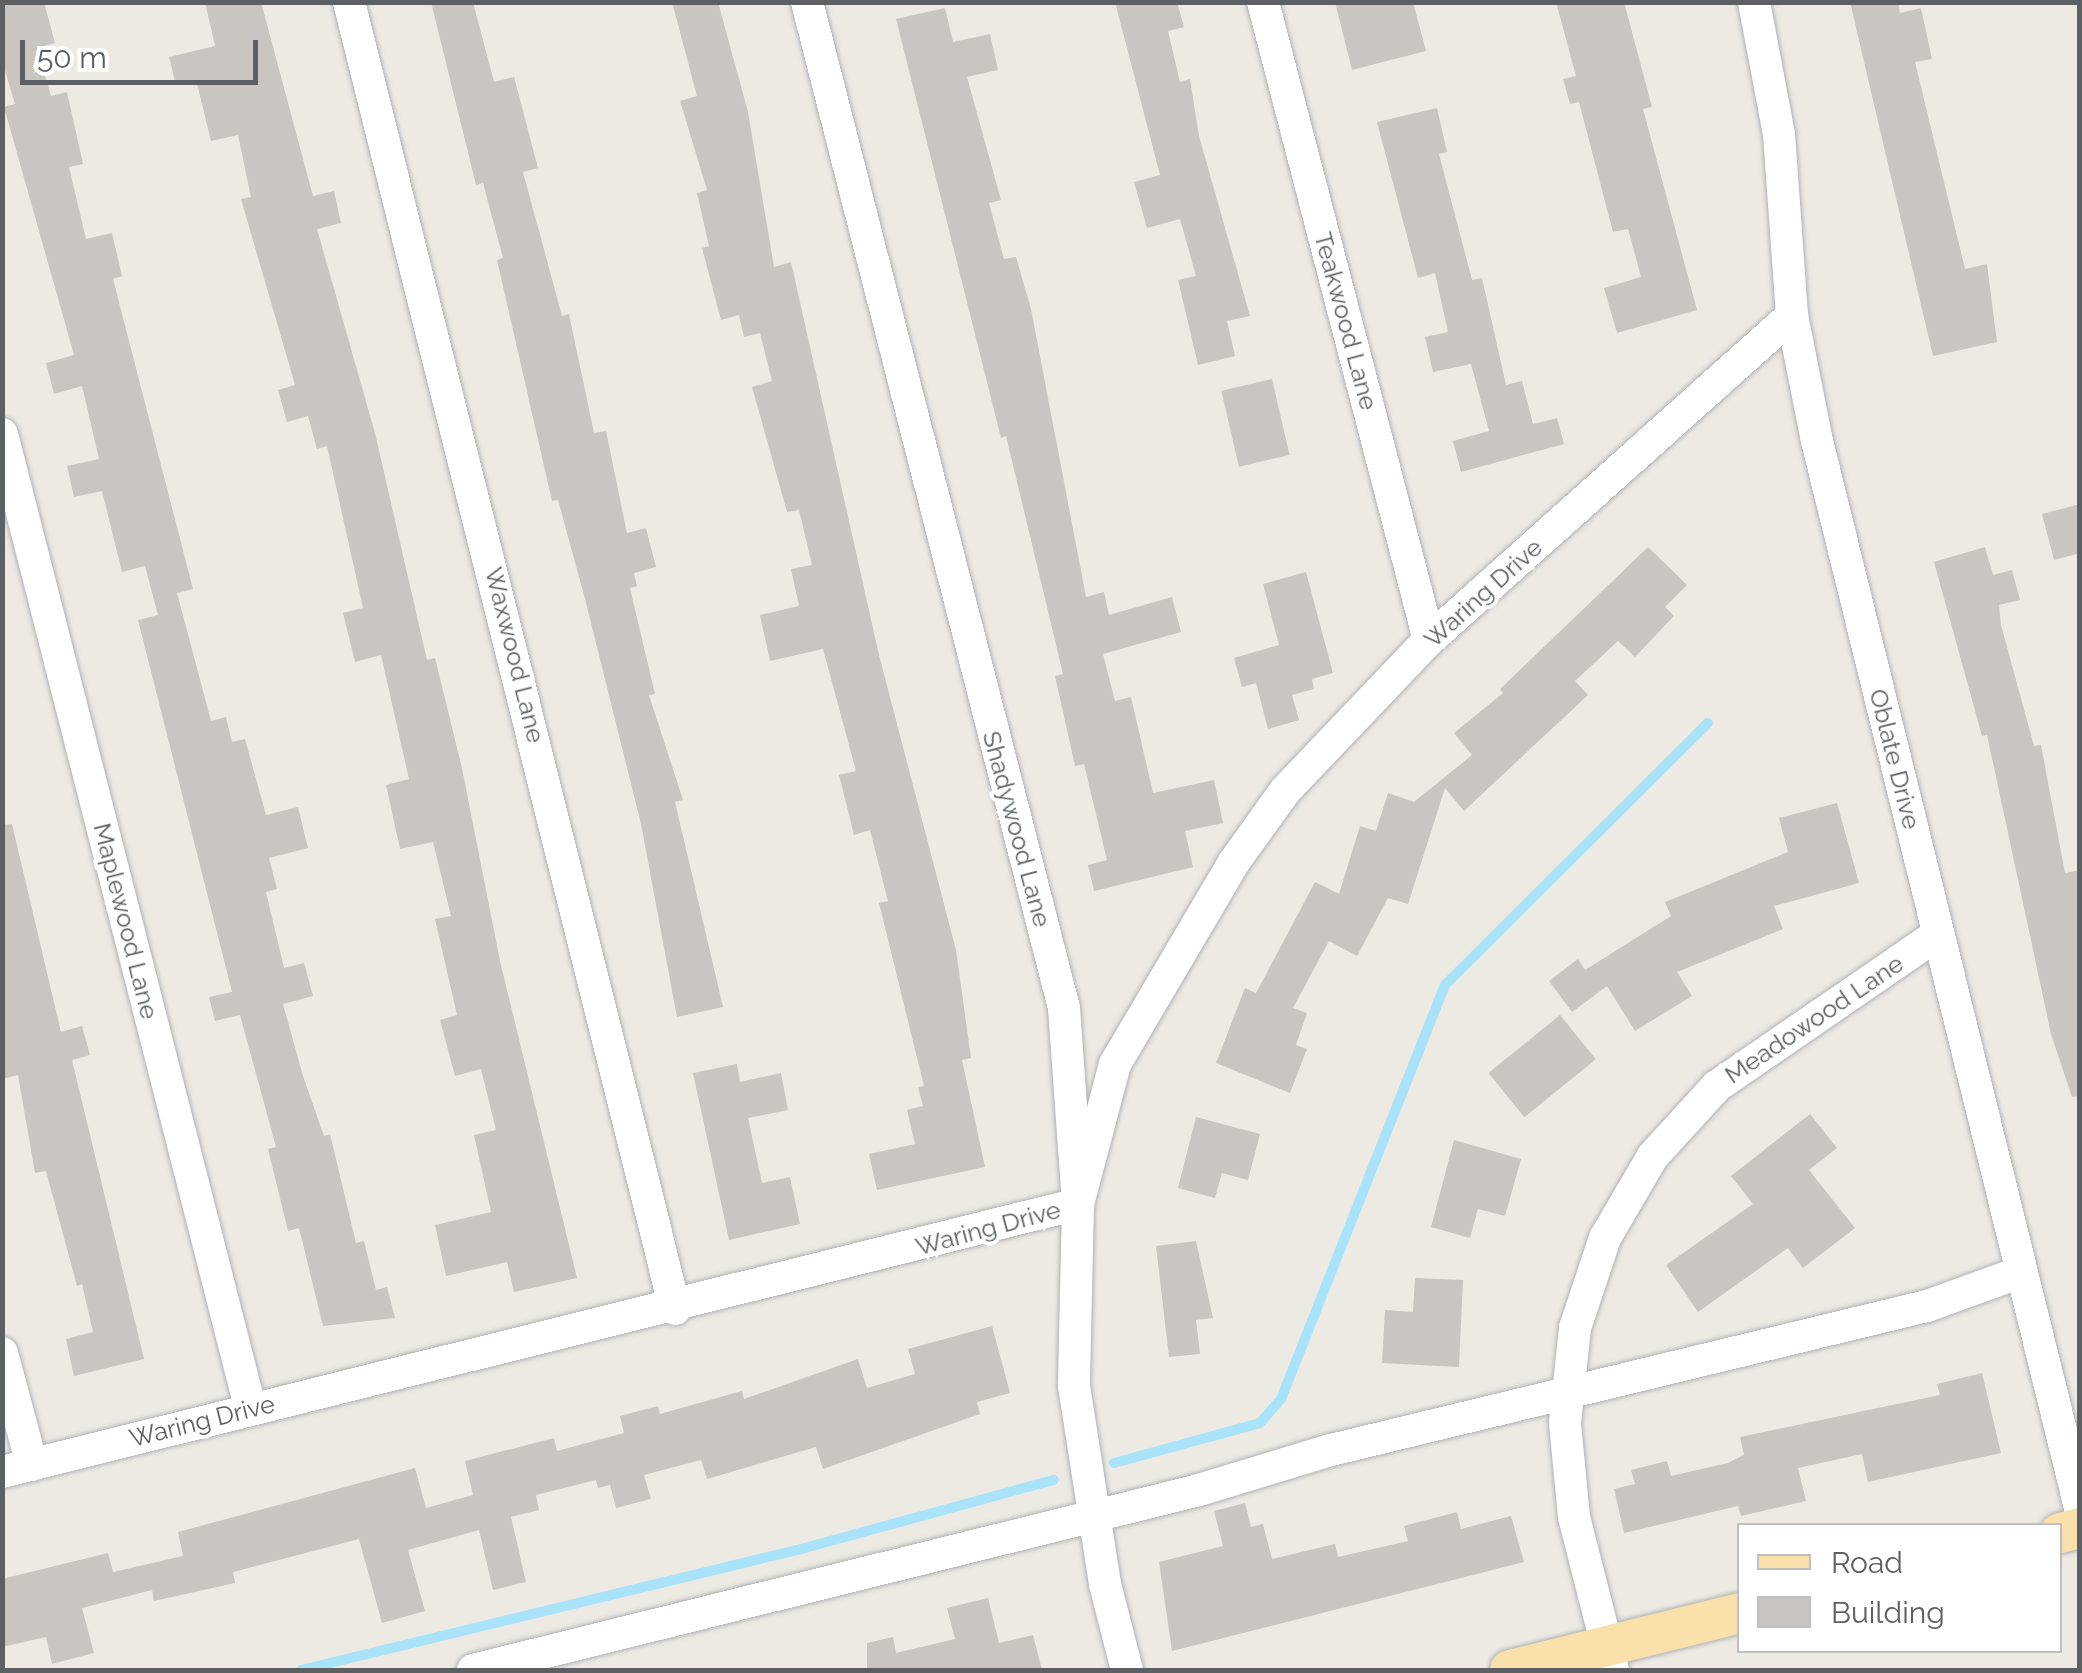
<!DOCTYPE html>
<style>
body{margin:0}
#map{position:relative;width:2082px;height:1673px;overflow:hidden;background:#edeae4;font-family:Raleway,sans-serif}
div>[style]{position:absolute}
[style*='--x']{left:calc(var(--x)*1px);top:calc(var(--y)*1px);width:calc(var(--w)*1px);rotate:calc(var(--a)*1deg)}
.stream>*{height:10px;margin:-5px;padding:0 5px;transform-origin:5px;border-radius:5px;background:#a8e3f9}
.building>*{inset:0;background:#c9c5c0;transform-origin:0 0}
.roads{filter:drop-shadow(0 0 2px #afb2b5) drop-shadow(0 0 2px #afb2b5)}
.minor>*{height:32px;margin:-16px;padding:0 16px;transform-origin:16px;border-radius:16px;background:#fff}
.major>*{height:40px;margin:-20px;padding:0 20px;transform-origin:20px;border-radius:20px;background:#fae1ac}
span{translate:-50% -50%;white-space:nowrap;text-align:center;line-height:1.15;-webkit-text-stroke:8px #fff;paint-order:stroke}
.street-label{font-size:25px;color:#5c6063}
.frame{position:absolute;inset:0;border:5px solid #5c6063;pointer-events:none}
.legend{position:absolute;left:1737px;top:1523px;width:325px;height:130px;box-sizing:border-box;background:#fff;border:2px solid #bebfc1;margin:0;padding:12px 18px;list-style:none;font-size:30px;color:#5c6063}
.legend li{display:flex;align-items:center;gap:20px;height:50px}
.legend b{width:50px;border:2px solid #bebfc1}
.scale{position:absolute;left:20px;top:40px;width:238px;height:45px;box-sizing:border-box;border:5px solid #5c6063;border-top:0;padding-left:12px;font-size:30px;line-height:35px;white-space:nowrap;color:#5c6063;-webkit-text-stroke:8px #fff;paint-order:stroke}
</style>
<div id="map">
<div class="stream">
<i style="--x:1114;--y:1463;--w:151;--a:-15.3"></i>
<i style="--x:1260;--y:1423;--w:32;--a:-49"></i>
<i style="--x:1281;--y:1399;--w:445;--a:-68.4"></i>
<i style="--x:1445;--y:985;--w:371;--a:-44.9"></i>
<i style="--x:301;--y:1670;--w:514;--a:-13.6"></i>
<i style="--x:801;--y:1549;--w:262;--a:-15.3"></i>
</div>
<div class="building">
<i style="clip-path:polygon(2px 2px,44px 2px,55px 43px,37px 48px,51px 96px,67px 92px,83px 164px,69px 167px,86px 239px,112px 233px,122px 276px,113px 279px,193px 589px,177px 593px,211px 721px,226px 717px,232px 742px,245px 739px,266px 815px,298px 807px,308px 848px,269px 858px,277px 889px,266px 892px,284px 968px,304px 963px,313px 996px,283px 1004px,303px 1076px,324px 1136px,330px 1134px,356px 1243px,364px 1241px,376px 1290px,387px 1287px,395px 1318px,323px 1326px,299px 1228px,288px 1231px,268px 1149px,276px 1147px,240px 1015px,215px 1021px,209px 997px,232px 992px,138px 620px,158px 615px,145px 566px,122px 572px,102px 491px,74px 497px,67px 466px,99px 459px,82px 386px,54px 394px,46px 363px,74px 355px,4px 107px,15px 104px,2px 60px)"></i>
<i style="clip-path:polygon(205px 2px,261px 2px,313px 196px,334px 191px,341px 223px,317px 229px,375px 433px,427px 660px,435px 658px,462px 768px,500px 961px,577px 1278px,514px 1292px,507px 1262px,446px 1276px,435px 1225px,491px 1212px,474px 1135px,496px 1130px,481px 1069px,455px 1076px,440px 1020px,457px 1015px,435px 919px,451px 916px,433px 842px,400px 849px,386px 785px,409px 779px,381px 655px,355px 662px,343px 613px,363px 608px,327px 446px,317px 449px,308px 416px,287px 422px,278px 390px,295px 385px,241px 199px,251px 197px,238px 135px,211px 141px,196px 80px,176px 85px,169px 57px,215px 46px)"></i>
<i style="clip-path:polygon(431px 2px,473px 2px,494px 82px,514px 77px,538px 168px,523px 172px,562px 316px,569px 314px,594px 433px,606px 431px,627px 533px,646px 528px,656px 567px,634px 573px,637px 586px,630px 588px,655px 694px,649px 695px,683px 800px,675px 802px,723px 1007px,677px 1017px,641px 824px,585px 599px,558px 500px,552px 501px,497px 260px,503px 258px,483px 183px,476px 185px)"></i>
<i style="clip-path:polygon(672px 2px,718px 2px,748px 112px,774px 267px,791px 262px,879px 655px,956px 950px,971px 1058px,962px 1060px,985px 1167px,877px 1190px,869px 1154px,915px 1144px,907px 1110px,923px 1106px,918px 1087px,924px 1086px,879px 903px,888px 901px,870px 830px,854px 835px,839px 775px,856px 771px,823px 649px,770px 661px,760px 615px,799px 606px,791px 569px,812px 565px,799px 510px,787px 512px,752px 387px,772px 381px,760px 333px,744px 337px,739px 315px,721px 320px,702px 248px,709px 246px,697px 193px,707px 190px,680px 101px,697px 96px)"></i>
<i style="clip-path:polygon(1115px 2px,1177px 2px,1184px 27px,1168px 31px,1180px 82px,1190px 79px,1199px 136px,1250px 316px,1227px 321px,1235px 356px,1198px 365px,1178px 280px,1196px 276px,1180px 219px,1147px 228px,1134px 182px,1160px 175px)"></i>
<i style="clip-path:polygon(1335px 2px,1413px 2px,1426px 51px,1352px 70px)"></i>
<i style="clip-path:polygon(1556px 2px,1624px 2px,1652px 107px,1643px 109px,1697px 310px,1617px 333px,1604px 288px,1641px 277px,1628px 229px,1613px 232px,1579px 102px,1570px 104px,1563px 79px,1576px 76px)"></i>
<i style="clip-path:polygon(1850px 2px,1898px 2px,1900px 13px,1921px 8px,1932px 59px,1915px 62px,1965px 269px,1987px 264px,1997px 342px,1933px 356px)"></i>
<i style="clip-path:polygon(945px 8px,953px 42px,990px 34px,998px 70px,967px 77px,1001px 200px,989px 203px,1004px 259px,1016px 257px,1031px 309px,1086px 597px,1104px 592px,1109px 615px,1172px 597px,1181px 632px,1103px 654px,1115px 701px,1131px 697px,1153px 793px,1214px 780px,1223px 823px,1185px 831px,1193px 867px,1094px 891px,1088px 865px,1107px 860px,1084px 764px,1075px 766px,1055px 676px,1063px 674px,1006px 436px,1001px 438px,896px 19px)"></i>
<i style="clip-path:polygon(1437px 108px,1447px 152px,1439px 154px,1472px 280px,1482px 278px,1506px 385px,1522px 381px,1533px 424px,1557px 418px,1564px 444px,1461px 472px,1453px 441px,1489px 431px,1471px 364px,1433px 372px,1425px 337px,1448px 332px,1435px 273px,1418px 278px,1377px 122px)"></i>
<i style="left:1272px;top:379px;width:78px;height:52px;rotate:77deg"></i>
<i style="clip-path:polygon(2080px 504px,2080px 553px,2054px 560px,2042px 514px)"></i>
<i style="clip-path:polygon(1648px 547px,1687px 585px,1665px 607px,1674px 616px,1635px 657px,1618px 641px,1575px 681px,1588px 695px,1464px 811px,1445px 788px,1408px 904px,1388px 898px,1357px 956px,1329px 941px,1293px 1008px,1307px 1013px,1296px 1045px,1307px 1049px,1290px 1093px,1216px 1063px,1245px 988px,1256px 993px,1315px 882px,1339px 894px,1360px 826px,1376px 831px,1388px 793px,1414px 802px,1472px 755px,1454px 733px,1503px 693px,1500px 689px)"></i>
<i style="clip-path:polygon(1985px 547px,1993px 575px,2012px 570px,2020px 600px,1999px 605px,2001px 625px,2034px 746px,2041px 745px,2065px 873px,2080px 870px,2080px 1096px,2072px 1097px,2051px 1034px,1987px 735px,1982px 736px,1934px 562px)"></i>
<i style="clip-path:polygon(1306px 572px,1333px 673px,1312px 679px,1314px 689px,1292px 695px,1299px 720px,1268px 729px,1256px 683px,1242px 687px,1234px 658px,1279px 645px,1263px 584px)"></i>
<i style="clip-path:polygon(1837px 803px,1859px 883px,1774px 906px,1783px 929px,1677px 972px,1692px 996px,1635px 1031px,1607px 986px,1572px 1012px,1549px 981px,1578px 959px,1585px 970px,1671px 916px,1665px 902px,1788px 852px,1779px 818px)"></i>
<i style="clip-path:polygon(12px 824px,61px 1032px,82px 1026px,90px 1055px,72px 1060px,144px 1359px,74px 1376px,66px 1339px,93px 1332px,82px 1284px,77px 1286px,46px 1171px,35px 1173px,18px 1075px,2px 1079px,2px 825px)"></i>
<i style="left:1560px;top:1015px;width:57px;height:92px;rotate:51deg"></i>
<i style="clip-path:polygon(737px 1064px,740px 1082px,781px 1073px,788px 1110px,748px 1118px,762px 1183px,790px 1177px,800px 1224px,729px 1240px,693px 1073px)"></i>
<i style="clip-path:polygon(1810px 1114px,1837px 1148px,1809px 1170px,1855px 1228px,1803px 1268px,1788px 1248px,1698px 1312px,1666px 1265px,1753px 1204px,1731px 1176px)"></i>
<i style="clip-path:polygon(1196px 1117px,1260px 1134px,1248px 1180px,1222px 1173px,1215px 1198px,1178px 1188px)"></i>
<i style="clip-path:polygon(1454px 1140px,1521px 1159px,1505px 1216px,1478px 1209px,1470px 1238px,1431px 1227px)"></i>
<i style="clip-path:polygon(1196px 1241px,1213px 1318px,1196px 1320px,1200px 1354px,1169px 1357px,1156px 1246px)"></i>
<i style="clip-path:polygon(1415px 1278px,1463px 1280px,1459px 1367px,1382px 1363px,1385px 1310px,1413px 1312px)"></i>
<i style="clip-path:polygon(992px 1326px,1010px 1393px,977px 1402px,980px 1414px,823px 1469px,816px 1447px,707px 1479px,701px 1460px,644px 1475px,651px 1499px,616px 1508px,610px 1485px,598px 1488px,596px 1480px,536px 1495px,539px 1510px,511px 1517px,526px 1582px,493px 1590px,479px 1530px,408px 1550px,425px 1611px,382px 1623px,359px 1539px,233px 1572px,235px 1583px,154px 1601px,152px 1590px,82px 1608px,94px 1653px,52px 1664px,46px 1637px,2px 1647px,2px 1579px,108px 1553px,113px 1572px,183px 1556px,178px 1532px,415px 1468px,426px 1508px,473px 1495px,465px 1461px,554px 1438px,557px 1451px,624px 1433px,620px 1416px,658px 1406px,660px 1414px,742px 1391px,744px 1399px,858px 1359px,867px 1388px,915px 1374px,908px 1349px)"></i>
<i style="clip-path:polygon(1982px 1373px,2001px 1453px,1868px 1482px,1862px 1454px,1798px 1468px,1806px 1501px,1741px 1516px,1738px 1506px,1624px 1533px,1614px 1489px,1635px 1484px,1631px 1470px,1667px 1461px,1671px 1476px,1728px 1463px,1744px 1455px,1740px 1437px,1940px 1395px,1937px 1384px)"></i>
<i style="clip-path:polygon(1245px 1503px,1251px 1527px,1263px 1524px,1272px 1559px,1335px 1544px,1338px 1557px,1408px 1541px,1404px 1526px,1457px 1512px,1461px 1529px,1511px 1516px,1524px 1562px,1172px 1651px,1159px 1562px,1223px 1546px,1214px 1511px)"></i>
<i style="clip-path:polygon(988px 1598px,999px 1643px,1033px 1635px,1042px 1670px,867px 1670px,867px 1643px,893px 1637px,896px 1653px,955px 1639px,947px 1608px)"></i>
</div>
<div class="roads">
<div class="minor">
<i style="--x:349;--y:2;--w:1347;--a:75.99"></i>
<i style="--x:807;--y:2;--w:1038;--a:75.67"></i>
<i style="--x:1064;--y:1008;--w:196;--a:85.9"></i>
<i style="--x:1078;--y:1204;--w:182;--a:91.3"></i>
<i style="--x:1074;--y:1386;--w:200;--a:81.1"></i>
<i style="--x:1105;--y:1584;--w:89;--a:75.7"></i>
<i style="--x:1263;--y:2;--w:659;--a:75.42"></i>
<i style="--x:1754;--y:2;--w:134;--a:79.3"></i>
<i style="--x:1779;--y:134;--w:181;--a:85.9"></i>
<i style="--x:1792;--y:315;--w:128;--a:78.8"></i>
<i style="--x:1817;--y:441;--w:1099;--a:76.15"></i>
<i style="--x:2;--y:434;--w:1004;--a:75.7"></i>
<i style="--x:2;--y:1353;--w:116;--a:75"></i>
<i style="--x:2;--y:1472;--w:1109;--a:-13.99"></i>
<i style="--x:1078;--y:1204;--w:145;--a:-75.2"></i>
<i style="--x:1115;--y:1064;--w:234;--a:-59.5"></i>
<i style="--x:1234;--y:862;--w:87;--a:-54.3"></i>
<i style="--x:1285;--y:791;--w:209;--a:-46.4"></i>
<i style="--x:1429;--y:640;--w:487;--a:-41.8"></i>
<i style="--x:473;--y:1670;--w:748;--a:-13.92"></i>
<i style="--x:1199;--y:1490;--w:134;--a:-16.9"></i>
<i style="--x:1327;--y:1451;--w:617;--a:-13.59"></i>
<i style="--x:1927;--y:1306;--w:100;--a:-19.9"></i>
<i style="--x:1613;--y:1670;--w:158;--a:-104.3"></i>
<i style="--x:1574;--y:1517;--w:94;--a:-95.5"></i>
<i style="--x:1565;--y:1423;--w:96;--a:-84"></i>
<i style="--x:1575;--y:1328;--w:95;--a:-71.6"></i>
<i style="--x:1605;--y:1238;--w:95;--a:-59.7"></i>
<i style="--x:1653;--y:1156;--w:95;--a:-47.6"></i>
<i style="--x:1717;--y:1086;--w:268;--a:-34.5"></i>
</div>
<div class="major">
<i style="--x:2060;--y:1533;--w:21;--a:-14"></i>
<i style="--x:1510;--y:1670;--w:237;--a:-13.9"></i>
</div>
</div>
<div class="street-label">
<span style="left:1346px;top:321px;rotate:75deg">Teakwood Lane</span>
<span style="left:1483px;top:593px;rotate:-42deg">Waring Drive</span>
<span style="left:515px;top:655px;rotate:76deg">Waxwood Lane</span>
<span style="left:1895px;top:759px;rotate:76deg">Oblate Drive</span>
<span style="left:1017px;top:829px;rotate:75deg">Shadywood Lane</span>
<span style="left:126px;top:921px;rotate:76deg">Maplewood Lane</span>
<span style="left:1814px;top:1019px;rotate:-34deg">Meadowood Lane</span>
<span style="left:988px;top:1228px;rotate:-15deg">Waring Drive</span>
<span style="left:202px;top:1421px;rotate:-14deg">Waring Drive</span>
</div>
<div class="frame"></div>
<ul class="legend">
<li><b style="height:12px;background:#fae1ac"></b>Road</li>
<li><b style="height:28px;background:#c9c5c0"></b>Building</li>
</ul>
<div class="scale">50 m</div>
</div>
